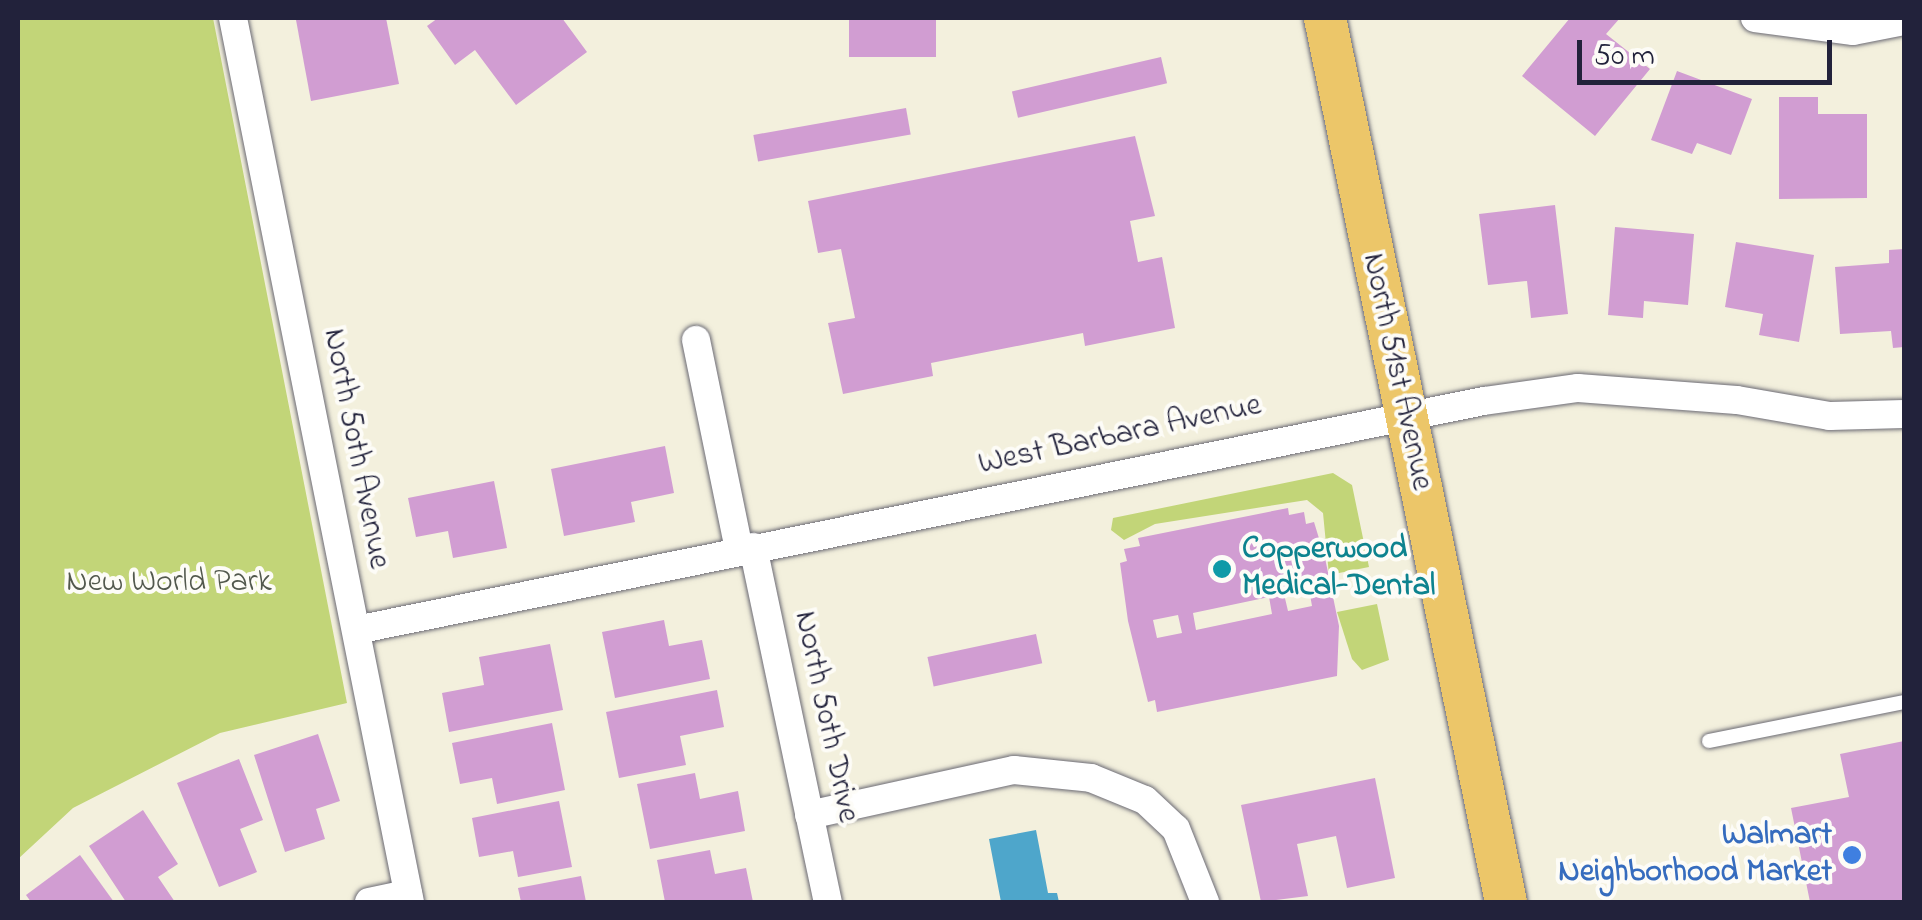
<!DOCTYPE html>
<style>
body{margin:0}
#map{position:relative;width:1922px;height:920px;overflow:hidden;background:#f3f0dd;font-family:"Indie Flower",sans-serif}
div>[style]{position:absolute}
[style*='--x']{left:calc(var(--x)*1px);top:calc(var(--y)*1px);width:calc(var(--w)*1px);rotate:calc(var(--a)*1deg)}
.green>*{inset:0;background:#c2d578}
.water>*{inset:0;background:#4ea6cb}
.building>*{inset:0;background:#d19dd2;transform-origin:0 0}
.roads{filter:drop-shadow(0 0 2px #6b6a74) drop-shadow(0 0 2px #6b6a74)}
.lane>*{height:14px;margin:-7px;padding:0 7px;transform-origin:7px;border-radius:7px;background:#fff}
.street>*{height:28px;margin:-14px;padding:0 14px;transform-origin:14px;border-radius:14px;background:#fff}
.primary>*{height:42px;margin:-21px;padding:0 21px;transform-origin:21px;border-radius:21px;background:#ecc669}
.dots>*{width:28px;height:28px;translate:-50% -50%;box-sizing:border-box;border:5px solid #fdfcf7;border-radius:50%}
span{translate:-50% -50%;white-space:nowrap;text-align:center;line-height:1.15;-webkit-text-stroke:8px #fdfcf7;paint-order:stroke}
.street-label{font-size:32px;color:#22223b}
.culture-label{font-size:32px;color:#0d838f;font-weight:700}
.left{translate:0 -50%;text-align:left}
.park-label{font-size:32px;color:#52584d}
.shop-label{font-size:32px;color:#366cbe;font-weight:700}
.right{translate:-100% -50%;text-align:right}
.frame{position:absolute;inset:0;border:20px solid #22223b;pointer-events:none}
.scale{position:absolute;left:1577px;top:40px;width:255px;height:45px;box-sizing:border-box;border:5px solid #22223b;border-top:0;padding-left:12px;font-size:30px;line-height:35px;white-space:nowrap;color:#22223b;-webkit-text-stroke:8px #fdfcf7;paint-order:stroke}
</style>
<div id="map">
<div class="green">
<i style="clip-path:polygon(18px 18px,213px 18px,347px 703px,220px 733px,73px 808px,18px 859px)"></i>
<i style="clip-path:polygon(1333px 473px,1352px 485px,1369px 567px,1329px 575px,1323px 513px,1307px 500px,1155px 524px,1124px 540px,1111px 530px,1113px 518px)"></i>
<i style="clip-path:polygon(1377px 604px,1389px 660px,1362px 670px,1352px 659px,1337px 612px)"></i>
</div>
<div class="water">
<i style="clip-path:polygon(1036px 830px,1048px 893px,1057px 893px,1059px 902px,1001px 902px,989px 839px)"></i>
</div>
<div class="building">
<i style="clip-path:polygon(386px 18px,399px 84px,311px 101px,296px 20px)"></i>
<i style="clip-path:polygon(438px 18px,562px 18px,587px 52px,516px 105px,475px 50px,455px 65px,427px 26px)"></i>
<i style="left:849px;top:18px;width:87px;height:39px"></i>
<i style="clip-path:polygon(1570px 18px,1620px 18px,1606px 34px,1650px 69px,1595px 136px,1522px 76px)"></i>
<i style="left:1161px;top:57px;width:27px;height:153px;rotate:77deg"></i>
<i style="clip-path:polygon(1677px 71px,1752px 99px,1731px 155px,1697px 143px,1692px 154px,1651px 140px)"></i>
<i style="clip-path:polygon(1779px 97px,1818px 97px,1818px 114px,1867px 114px,1867px 198px,1779px 199px)"></i>
<i style="left:906px;top:108px;width:27px;height:155px;rotate:80deg"></i>
<i style="clip-path:polygon(1135px 136px,1155px 216px,1130px 221px,1138px 262px,1162px 257px,1175px 328px,1085px 346px,1083px 333px,931px 363px,933px 376px,843px 394px,828px 323px,855px 318px,841px 249px,818px 253px,808px 201px)"></i>
<i style="clip-path:polygon(1555px 205px,1568px 314px,1531px 318px,1527px 281px,1488px 285px,1479px 214px)"></i>
<i style="clip-path:polygon(1615px 227px,1694px 234px,1688px 305px,1644px 301px,1643px 318px,1608px 315px)"></i>
<i style="clip-path:polygon(1736px 242px,1814px 255px,1799px 342px,1759px 335px,1763px 314px,1725px 307px)"></i>
<i style="clip-path:polygon(1904px 249px,1904px 347px,1893px 348px,1891px 331px,1840px 334px,1835px 267px,1889px 263px,1889px 250px)"></i>
<i style="clip-path:polygon(665px 446px,674px 493px,631px 502px,635px 522px,564px 536px,551px 469px)"></i>
<i style="clip-path:polygon(494px 481px,507px 548px,453px 558px,448px 531px,416px 537px,408px 498px)"></i>
<i style="clip-path:polygon(evenodd,1288px 508px,1289px 515px,1304px 512px,1306px 524px,1314px 522px,1325px 558px,1339px 626px,1337px 676px,1157px 712px,1155px 700px,1148px 702px,1128px 621px,1120px 563px,1127px 561px,1124px 549px,1140px 546px,1138px 538px,1288px 508px,1309px 589px,1312px 606px,1288px 611px,1284px 594px,1309px 589px,1288px 508px,1269px 597px,1272px 614px,1196px 630px,1193px 613px,1269px 597px,1288px 508px,1178px 615px,1182px 633px,1157px 638px,1153px 620px,1178px 615px)"></i>
<i style="clip-path:polygon(664px 620px,669px 646px,702px 640px,710px 679px,615px 698px,602px 632px)"></i>
<i style="left:1036px;top:634px;width:30px;height:111px;rotate:78deg"></i>
<i style="clip-path:polygon(550px 644px,563px 710px,449px 732px,442px 693px,484px 685px,479px 657px)"></i>
<i style="clip-path:polygon(717px 690px,724px 727px,680px 736px,686px 765px,619px 778px,606px 712px)"></i>
<i style="clip-path:polygon(552px 723px,565px 790px,497px 804px,492px 778px,460px 784px,452px 743px)"></i>
<i style="clip-path:polygon(318px 734px,340px 801px,316px 809px,325px 839px,285px 852px,254px 755px)"></i>
<i style="clip-path:polygon(1904px 741px,1904px 902px,1810px 902px,1791px 808px,1849px 797px,1840px 754px)"></i>
<i style="clip-path:polygon(239px 759px,263px 820px,240px 829px,257px 872px,219px 887px,177px 783px)"></i>
<i style="clip-path:polygon(695px 773px,700px 799px,738px 791px,745px 831px,650px 849px,637px 784px)"></i>
<i style="clip-path:polygon(1375px 778px,1395px 878px,1347px 888px,1336px 836px,1297px 844px,1308px 896px,1261px 902px,1241px 805px)"></i>
<i style="clip-path:polygon(559px 801px,572px 867px,518px 877px,513px 851px,479px 857px,472px 818px)"></i>
<i style="clip-path:polygon(143px 810px,178px 864px,158px 877px,175px 902px,126px 902px,89px 846px)"></i>
<i style="clip-path:polygon(710px 850px,715px 874px,746px 868px,753px 902px,665px 902px,657px 860px)"></i>
<i style="clip-path:polygon(80px 855px,114px 902px,31px 902px,26px 895px)"></i>
<i style="clip-path:polygon(581px 876px,586px 902px,521px 902px,518px 888px)"></i>
</div>
<div class="roads">
<div class="lane">
<i style="--x:1709;--y:741;--w:199;--a:-11.3"></i>
</div>
<div class="street">
<i style="--x:233;--y:18;--w:902;--a:78.68"></i>
<i style="--x:1755;--y:18;--w:99;--a:7.6"></i>
<i style="--x:1853;--y:31;--w:52;--a:-11.1"></i>
<i style="--x:696;--y:340;--w:213;--a:78.4"></i>
<i style="--x:753;--y:547;--w:363;--a:78.1"></i>
<i style="--x:356;--y:630;--w:1151;--a:-11.48"></i>
<i style="--x:1484;--y:401;--w:95;--a:-7.9"></i>
<i style="--x:1578;--y:388;--w:159;--a:4.3"></i>
<i style="--x:1737;--y:400;--w:94;--a:9.8"></i>
<i style="--x:1830;--y:416;--w:74;--a:-1.5"></i>
<i style="--x:809;--y:815;--w:210;--a:-12.4"></i>
<i style="--x:1014;--y:770;--w:77;--a:5.9"></i>
<i style="--x:1091;--y:778;--w:58;--a:22.2"></i>
<i style="--x:1145;--y:800;--w:42;--a:43.1"></i>
<i style="--x:1176;--y:829;--w:79;--a:68.3"></i>
<i style="--x:369;--y:902;--w:40;--a:-12"></i>
</div>
<div class="primary">
<i style="--x:1325;--y:18;--w:902;--a:78.43"></i>
</div>
</div>
<div class="dots">
<i style="left:1222px;top:569px;background:#0f9aa8"></i>
<i style="left:1852px;top:855px;background:#3f7fe0"></i>
</div>
<div class="street-label">
<span style="left:1396px;top:372px;rotate:78deg">North 51st Avenue</span>
<span style="left:1120px;top:436px;rotate:-12deg">West Barbara Avenue</span>
<span style="left:355px;top:449px;rotate:79deg">North 50th Avenue</span>
<span style="left:825px;top:717px;rotate:78deg">North 50th Drive</span>
</div>
<div class="culture-label">
<span class="left" style="left:1242px;top:569px">Copperwood<br>Medical-Dental</span>
</div>
<div class="park-label">
<span style="left:169px;top:583px">New World Park</span>
</div>
<div class="shop-label">
<span class="right" style="left:1832px;top:855px">Walmart<br>Neighborhood Market</span>
</div>
<div class="frame"></div>
<div class="scale">50 m</div>
</div>
